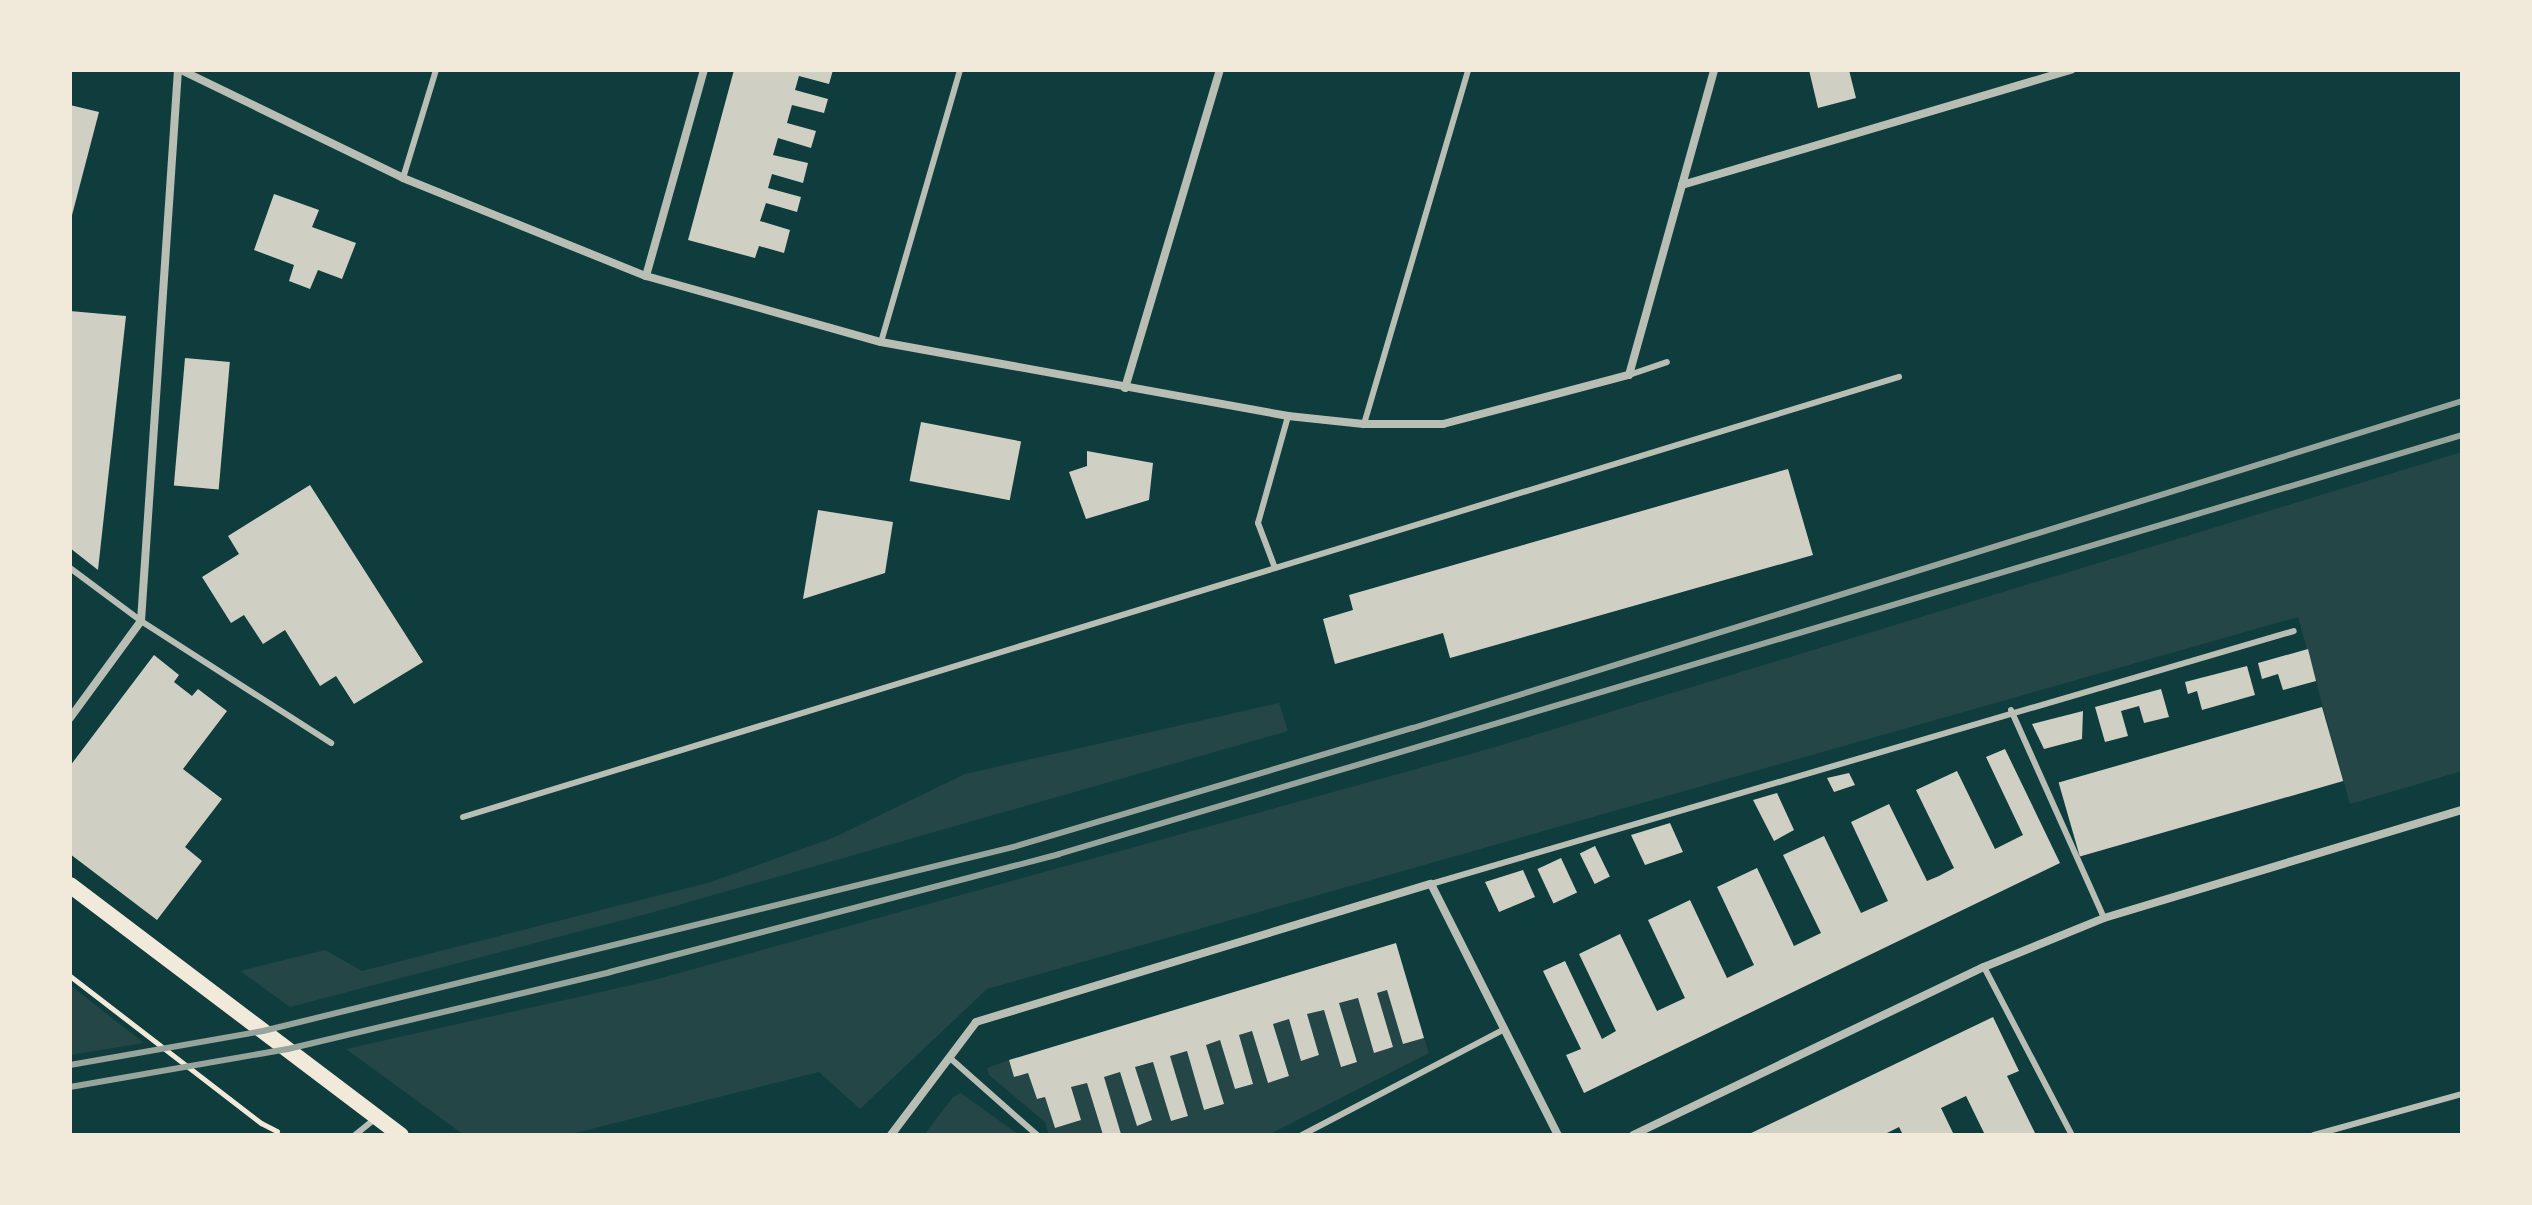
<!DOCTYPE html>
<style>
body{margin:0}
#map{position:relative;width:2532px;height:1205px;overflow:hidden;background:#0f3d3e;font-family:Bitter,serif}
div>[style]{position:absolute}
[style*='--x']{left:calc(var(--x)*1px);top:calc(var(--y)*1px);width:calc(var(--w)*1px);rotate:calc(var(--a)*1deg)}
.green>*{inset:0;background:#244646}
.building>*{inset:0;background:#cfcfc3;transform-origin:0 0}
.path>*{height:5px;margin:-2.5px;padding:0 2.5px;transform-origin:2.5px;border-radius:2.5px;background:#f1e9da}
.service>*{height:6px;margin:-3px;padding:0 3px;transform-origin:3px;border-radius:3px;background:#b8beb3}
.minor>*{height:8px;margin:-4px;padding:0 4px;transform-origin:4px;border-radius:4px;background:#b8beb3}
.secondary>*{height:16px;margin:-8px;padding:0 8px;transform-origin:8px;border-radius:8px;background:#f1e9da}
.rail>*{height:6px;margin:-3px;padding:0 3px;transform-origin:3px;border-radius:3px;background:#97a49c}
span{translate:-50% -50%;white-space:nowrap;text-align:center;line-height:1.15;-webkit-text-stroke:7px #f1e9da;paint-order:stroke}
.frame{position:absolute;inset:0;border:72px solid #f1e9da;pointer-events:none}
</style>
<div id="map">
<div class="green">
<i style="clip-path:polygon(2462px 452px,2462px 771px,2350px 804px,2298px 617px,987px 989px,860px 1109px,819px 1072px,567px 1135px,464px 1135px,346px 1049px,654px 980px,1492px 748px)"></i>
<i style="clip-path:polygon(1279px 703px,1288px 731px,654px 912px,290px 1007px,240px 971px,325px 950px,362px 971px,711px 882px,835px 837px,965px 774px)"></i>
<i style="clip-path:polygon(70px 985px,144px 1043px,70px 1055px)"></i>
<i style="clip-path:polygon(1387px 990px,1403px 1044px,1424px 1038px,1429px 1053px,1268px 1135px,1117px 1135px,1121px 1133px,1104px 1077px,1120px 1072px,1137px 1126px,1152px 1120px,1135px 1067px,1153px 1062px,1188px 1116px,1170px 1056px,1187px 1051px,1204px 1110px,1223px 1105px,1206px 1045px,1220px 1040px,1235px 1089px,1253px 1084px,1239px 1035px,1252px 1031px,1268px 1083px,1289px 1076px,1273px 1024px,1289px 1019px,1302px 1061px,1319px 1055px,1307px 1014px,1324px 1010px,1341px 1066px,1357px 1061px,1339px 1003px,1358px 998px,1374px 1052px,1393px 1047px,1377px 993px)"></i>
<i style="clip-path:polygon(1009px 1060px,1014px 1077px,1028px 1073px,1037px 1099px,1045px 1097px,1055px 1128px,1080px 1120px,1071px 1087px,1087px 1083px,1103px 1135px,1049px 1135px,1045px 1122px,989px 1075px,987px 1068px)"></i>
<i style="clip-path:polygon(961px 1093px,1019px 1135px,924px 1135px,953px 1097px)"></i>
</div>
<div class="building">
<i style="clip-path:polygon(734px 70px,833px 70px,829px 84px,799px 76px,795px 90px,828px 99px,824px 113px,792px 105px,787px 123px,816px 131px,811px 148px,778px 138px,773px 155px,808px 163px,803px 183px,772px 174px,768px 188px,801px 197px,797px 212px,766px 203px,760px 221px,790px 230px,784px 253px,759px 246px,755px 258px,688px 240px)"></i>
<i style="clip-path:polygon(1809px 70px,1849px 70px,1856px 98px,1818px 108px)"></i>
<i style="clip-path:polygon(70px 105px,99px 112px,71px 219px,70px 219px)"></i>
<i style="clip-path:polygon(274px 194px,319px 210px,312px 227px,356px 243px,342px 279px,318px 270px,310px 289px,289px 281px,294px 265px,254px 250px)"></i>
<i style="clip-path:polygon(70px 311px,126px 316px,98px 570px,70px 548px)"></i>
<i style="left:185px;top:358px;width:45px;height:128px;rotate:5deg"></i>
<i style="left:921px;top:422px;width:102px;height:60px;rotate:11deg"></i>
<i style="clip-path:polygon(1087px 451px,1153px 463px,1149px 500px,1086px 519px,1069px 472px,1087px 466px)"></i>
<i style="clip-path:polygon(1788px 469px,1813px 555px,1450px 658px,1443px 633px,1335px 664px,1323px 619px,1353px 610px,1349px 595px)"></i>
<i style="clip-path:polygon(310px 485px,423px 662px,354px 704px,336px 676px,320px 686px,285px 630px,263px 644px,244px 615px,231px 623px,202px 577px,239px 554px,228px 536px)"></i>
<i style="clip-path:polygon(818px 510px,893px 522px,885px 573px,803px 599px)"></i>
<i style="clip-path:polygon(2308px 649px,2316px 681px,2283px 690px,2278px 674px,2262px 679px,2258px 663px)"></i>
<i style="clip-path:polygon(154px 655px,179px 675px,174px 682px,192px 696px,198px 689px,227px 711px,183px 769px,222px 799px,185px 847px,202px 861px,157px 920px,70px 854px,70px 766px)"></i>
<i style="clip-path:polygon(2247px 666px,2255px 695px,2202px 710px,2197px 691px,2188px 694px,2185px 682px)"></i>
<i style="clip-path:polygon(2161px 689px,2169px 717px,2144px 723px,2139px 706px,2121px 711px,2128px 736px,2105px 742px,2095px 707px)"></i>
<i style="left:2322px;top:707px;width:77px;height:274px;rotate:74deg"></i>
<i style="clip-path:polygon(2083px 711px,2082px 739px,2044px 749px,2032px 724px)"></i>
<i style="clip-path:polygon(2005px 749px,2060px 863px,1584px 1093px,1566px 1055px,1581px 1049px,1543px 971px,1565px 961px,1602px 1039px,1616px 1031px,1579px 954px,1620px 934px,1657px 1011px,1685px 998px,1648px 920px,1690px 900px,1727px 978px,1754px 965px,1717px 887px,1757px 868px,1794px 946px,1821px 933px,1783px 855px,1824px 836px,1861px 913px,1888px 901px,1851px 822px,1889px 804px,1927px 881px,1939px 876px,1954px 868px,1916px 790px,1957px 771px,1995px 849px,2023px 835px,1986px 757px)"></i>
<i style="clip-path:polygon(1849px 773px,1855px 785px,1834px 792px,1827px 778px)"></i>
<i style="clip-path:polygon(1777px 793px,1794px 830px,1774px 841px,1753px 800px)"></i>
<i style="clip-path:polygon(1670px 823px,1683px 852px,1645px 865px,1631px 835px)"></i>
<i style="left:1595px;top:846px;width:34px;height:17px;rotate:64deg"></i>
<i style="left:1561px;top:858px;width:38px;height:26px;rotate:65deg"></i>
<i style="clip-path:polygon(1523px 870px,1535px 897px,1499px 912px,1485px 882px)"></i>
<i style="clip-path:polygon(1396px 943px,1424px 1038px,1403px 1044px,1387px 990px,1377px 993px,1393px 1047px,1374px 1053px,1358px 998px,1339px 1003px,1357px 1062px,1341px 1067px,1324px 1010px,1307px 1014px,1319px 1055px,1301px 1061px,1289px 1019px,1273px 1024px,1289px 1076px,1268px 1083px,1252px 1031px,1239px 1035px,1253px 1084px,1235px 1089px,1220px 1040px,1206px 1045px,1224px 1104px,1204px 1110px,1187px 1051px,1170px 1056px,1188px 1116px,1171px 1121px,1153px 1062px,1135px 1067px,1152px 1120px,1137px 1126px,1120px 1072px,1104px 1077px,1121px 1134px,1117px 1135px,1103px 1135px,1087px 1083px,1071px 1087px,1081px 1120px,1055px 1128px,1045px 1097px,1037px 1099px,1028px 1073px,1014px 1077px,1009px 1060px)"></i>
<i style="clip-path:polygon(1993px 1017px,2019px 1071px,2007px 1076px,2036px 1135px,1985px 1135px,1966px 1096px,1941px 1108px,1954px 1135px,1903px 1135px,1899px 1127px,1883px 1135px,1747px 1135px)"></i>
</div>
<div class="path">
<i style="--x:70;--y:976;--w:241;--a:37.6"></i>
<i style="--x:261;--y:1123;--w:18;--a:27"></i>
</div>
<div class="service">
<i style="--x:403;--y:178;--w:113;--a:-73"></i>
<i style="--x:881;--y:342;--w:283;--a:-73.8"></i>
<i style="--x:1629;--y:375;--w:40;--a:-18.9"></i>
<i style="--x:1364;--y:424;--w:369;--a:-73.6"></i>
<i style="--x:70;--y:568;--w:89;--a:36.7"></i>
<i style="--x:141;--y:621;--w:226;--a:32.7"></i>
<i style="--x:1275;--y:568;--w:48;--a:-110.7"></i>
<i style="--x:1258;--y:523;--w:111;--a:-74.3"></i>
<i style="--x:2011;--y:710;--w:228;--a:65.9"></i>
<i style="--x:463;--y:817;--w:1502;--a:-17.04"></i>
<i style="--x:1431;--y:884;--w:899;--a:-16.34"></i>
<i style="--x:1984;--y:967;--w:190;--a:62.4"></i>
<i style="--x:950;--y:1058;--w:116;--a:41.5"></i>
<i style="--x:355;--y:1135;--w:28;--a:-39"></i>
<i style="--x:1302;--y:1135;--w:229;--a:-27.6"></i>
<i style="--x:2314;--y:1135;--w:154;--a:-15.5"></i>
</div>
<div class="minor">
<i style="--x:181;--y:70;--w:247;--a:25.9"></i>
<i style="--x:403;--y:178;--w:262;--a:22"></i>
<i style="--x:646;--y:276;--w:244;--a:15.7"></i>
<i style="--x:881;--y:342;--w:414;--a:10.3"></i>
<i style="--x:1288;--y:416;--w:76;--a:6"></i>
<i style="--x:1364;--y:424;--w:79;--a:0"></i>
<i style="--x:1443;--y:424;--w:192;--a:-14.8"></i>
<i style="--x:1629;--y:375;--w:317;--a:-74.4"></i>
<i style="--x:1682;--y:185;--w:406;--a:-16.5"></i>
<i style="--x:646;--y:276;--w:214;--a:-74.3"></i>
<i style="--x:1125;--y:388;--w:332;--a:-73.4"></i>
<i style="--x:70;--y:718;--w:120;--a:-53.8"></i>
<i style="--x:141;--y:621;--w:552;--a:-86.16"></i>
<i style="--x:891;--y:1135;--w:141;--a:-53"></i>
<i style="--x:976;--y:1022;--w:475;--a:-16.9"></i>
<i style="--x:1431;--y:884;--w:281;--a:63.2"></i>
<i style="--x:1633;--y:1135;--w:389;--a:-25.6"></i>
<i style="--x:1984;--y:967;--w:130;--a:-22.2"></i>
<i style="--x:2104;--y:918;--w:374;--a:-16.8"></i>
</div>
<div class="secondary">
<i style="--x:70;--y:885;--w:415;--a:37.1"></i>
</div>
<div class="rail">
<i style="--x:70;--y:1065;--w:196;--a:-10"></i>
<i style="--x:263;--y:1031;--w:772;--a:-13.78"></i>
<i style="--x:1013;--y:847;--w:417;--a:-16.6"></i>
<i style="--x:1413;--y:728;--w:1099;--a:-17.31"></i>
<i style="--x:70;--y:1087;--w:221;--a:-9.9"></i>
<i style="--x:288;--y:1049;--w:331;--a:-13.4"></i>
<i style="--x:610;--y:972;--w:464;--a:-14.7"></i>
<i style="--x:1059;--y:854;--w:1464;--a:-16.63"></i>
</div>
<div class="frame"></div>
</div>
